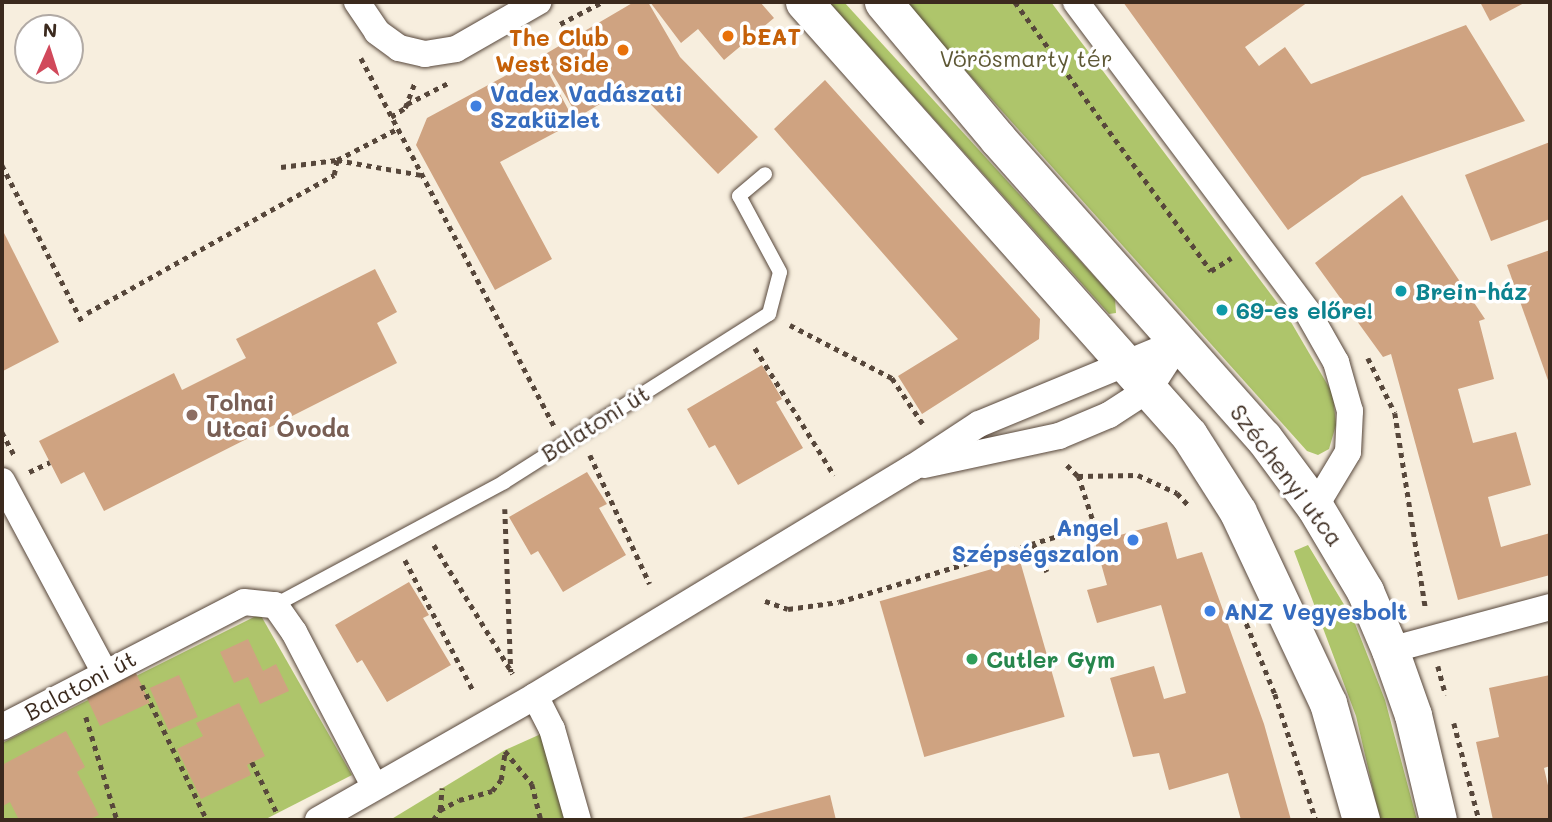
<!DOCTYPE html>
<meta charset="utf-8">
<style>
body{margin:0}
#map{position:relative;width:1552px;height:822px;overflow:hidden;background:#f7eede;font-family:Mali,sans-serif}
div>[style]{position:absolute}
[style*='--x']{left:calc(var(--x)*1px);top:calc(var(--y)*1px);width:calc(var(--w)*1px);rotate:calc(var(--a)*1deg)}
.green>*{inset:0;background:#aec56b}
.building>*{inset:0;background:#cfa381;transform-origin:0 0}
.path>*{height:4.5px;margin-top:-2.25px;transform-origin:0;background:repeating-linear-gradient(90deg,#57473b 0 5px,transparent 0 10px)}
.roads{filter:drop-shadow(0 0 2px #57473b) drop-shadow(0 0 2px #57473b)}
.service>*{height:14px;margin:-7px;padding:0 7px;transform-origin:7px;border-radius:7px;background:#fff}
.minor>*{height:26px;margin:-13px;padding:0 13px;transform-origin:13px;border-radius:13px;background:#fff}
.secondary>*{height:37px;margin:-18.5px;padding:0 18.5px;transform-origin:18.5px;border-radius:18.5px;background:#fff}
.dots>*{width:19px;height:19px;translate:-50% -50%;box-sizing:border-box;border:4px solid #fff;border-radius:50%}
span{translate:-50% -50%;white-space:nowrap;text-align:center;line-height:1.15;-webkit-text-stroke:7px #fff;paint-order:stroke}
.food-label{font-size:23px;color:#c56008;font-weight:700}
.left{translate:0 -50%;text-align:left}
.right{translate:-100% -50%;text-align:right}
.park-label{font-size:23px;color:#5e5835}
.shop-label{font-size:23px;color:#366cbe;font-weight:700}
.culture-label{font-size:23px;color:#0d838f;font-weight:700}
.education-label{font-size:23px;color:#785e54;font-weight:700}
.street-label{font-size:23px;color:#3b2a1e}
.leisure-label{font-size:23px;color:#27864d;font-weight:700}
.frame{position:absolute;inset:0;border:4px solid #3b2a1e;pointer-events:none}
.north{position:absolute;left:14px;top:14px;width:70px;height:70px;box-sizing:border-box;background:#fff;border:2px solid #b1aaa5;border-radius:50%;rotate:3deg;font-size:19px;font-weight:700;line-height:28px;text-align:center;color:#3b2a1e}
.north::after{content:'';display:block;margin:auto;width:24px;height:32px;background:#d1495b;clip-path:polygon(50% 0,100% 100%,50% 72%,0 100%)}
</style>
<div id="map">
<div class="green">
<i style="clip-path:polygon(829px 2px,844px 2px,1115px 299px,1116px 313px,1109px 314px)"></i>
<i style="clip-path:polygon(904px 2px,1051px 2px,1288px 317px,1333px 394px,1336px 425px,1329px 449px,1318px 455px,1307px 451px)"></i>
<i style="clip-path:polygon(1308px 545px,1354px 621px,1385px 700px,1417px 820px,1380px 820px,1356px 716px,1294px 551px)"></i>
<i style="clip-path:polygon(260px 614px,352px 775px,264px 820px,2px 820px,2px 743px)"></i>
<i style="clip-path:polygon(552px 729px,575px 820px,390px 820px,505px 750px)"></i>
</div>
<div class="building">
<i style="clip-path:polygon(634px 2px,648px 2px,680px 57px,758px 137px,718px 174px,632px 85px,578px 117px,542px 56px)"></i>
<i style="clip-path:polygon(650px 2px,760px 2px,774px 18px,724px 60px,698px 29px,681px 43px)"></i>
<i style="clip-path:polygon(1123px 2px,1308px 2px,1245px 47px,1259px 66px,1285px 47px,1311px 84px,1466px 25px,1525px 121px,1362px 177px,1288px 230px)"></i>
<i style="clip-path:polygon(1480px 2px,1526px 2px,1490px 21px)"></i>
<i style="clip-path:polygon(540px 57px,575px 122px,500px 162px,552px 259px,495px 290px,416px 145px,427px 118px)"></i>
<i style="clip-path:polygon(825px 80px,1040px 319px,1039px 339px,922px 414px,898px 376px,958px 339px,774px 129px)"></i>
<i style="clip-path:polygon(1550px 142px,1550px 219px,1491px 241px,1465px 175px)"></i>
<i style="clip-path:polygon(1402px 195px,1485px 319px,1479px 321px,1494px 379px,1458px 389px,1473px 443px,1516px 432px,1531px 485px,1488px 497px,1501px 547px,1550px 533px,1550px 575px,1458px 600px,1391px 354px,1383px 357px,1315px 263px)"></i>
<i style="clip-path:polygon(2px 229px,59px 342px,3px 371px,2px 369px)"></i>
<i style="clip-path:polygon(1550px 250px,1550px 386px,1507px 265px)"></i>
<i style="clip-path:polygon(375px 269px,397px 312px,377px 323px,397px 363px,104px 511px,84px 472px,61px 484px,39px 441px,174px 373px,182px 390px,246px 358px,236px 339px)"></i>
<i style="clip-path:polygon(762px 365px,782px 399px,776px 402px,803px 448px,738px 485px,715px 445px,709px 448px,687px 409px)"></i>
<i style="clip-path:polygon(587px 472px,607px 504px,599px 508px,626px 555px,563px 592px,538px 551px,531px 555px,509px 517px)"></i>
<i style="clip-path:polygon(1167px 522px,1177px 559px,1202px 552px,1264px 724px,1291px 820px,1241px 820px,1228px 773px,1169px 790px,1159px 753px,1133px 757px,1110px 678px,1154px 666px,1164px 699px,1186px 693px,1161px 605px,1097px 623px,1087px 590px,1107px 585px,1095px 542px)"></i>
<i style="left:1020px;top:561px;width:162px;height:146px;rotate:74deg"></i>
<i style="clip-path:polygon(409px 582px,429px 615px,423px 618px,451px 665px,387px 702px,362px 660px,357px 663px,335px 625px)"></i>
<i style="clip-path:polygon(248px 639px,263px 671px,276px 664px,289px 691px,260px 704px,248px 677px,234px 683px,220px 652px)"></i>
<i style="left:135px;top:671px;width:35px;height:55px;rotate:65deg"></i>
<i style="left:179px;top:675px;width:46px;height:32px;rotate:66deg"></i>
<i style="clip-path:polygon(1550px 675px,1550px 766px,1544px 768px,1550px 794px,1550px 820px,1493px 820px,1476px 742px,1499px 737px,1489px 688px)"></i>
<i style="clip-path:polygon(239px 703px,265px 756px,247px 765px,251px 775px,201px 799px,177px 749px,203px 736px,196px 723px)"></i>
<i style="clip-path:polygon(66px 731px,85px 767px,77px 772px,99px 815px,88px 820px,19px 820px,10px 802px,3px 806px,2px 803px,2px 765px)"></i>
<i style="clip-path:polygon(830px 795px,836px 820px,739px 820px,738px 819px)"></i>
</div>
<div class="path">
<i style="--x:1015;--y:2;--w:333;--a:53.9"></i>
<i style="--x:1211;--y:271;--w:24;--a:-33"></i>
<i style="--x:560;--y:24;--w:47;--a:-27.6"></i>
<i style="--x:361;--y:58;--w:415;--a:62.3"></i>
<i style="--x:407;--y:104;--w:48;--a:-27.1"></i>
<i style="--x:391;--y:117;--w:17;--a:-33"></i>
<i style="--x:405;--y:108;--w:28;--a:-69"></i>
<i style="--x:2;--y:165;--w:178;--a:62.9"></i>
<i style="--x:281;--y:167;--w:56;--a:-7.1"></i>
<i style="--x:337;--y:160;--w:85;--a:10.1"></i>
<i style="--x:87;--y:313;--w:283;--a:-29.2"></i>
<i style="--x:334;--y:175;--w:15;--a:-79"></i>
<i style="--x:337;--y:160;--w:68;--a:-27.3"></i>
<i style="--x:790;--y:325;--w:115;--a:27.5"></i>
<i style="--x:892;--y:378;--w:55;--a:56"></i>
<i style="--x:755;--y:348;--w:150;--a:58.1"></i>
<i style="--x:1368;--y:358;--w:61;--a:63.9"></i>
<i style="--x:1395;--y:413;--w:199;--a:81.1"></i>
<i style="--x:2;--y:432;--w:26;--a:62"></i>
<i style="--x:590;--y:455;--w:142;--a:65.1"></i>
<i style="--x:1067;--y:465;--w:16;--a:45"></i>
<i style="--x:1078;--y:476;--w:60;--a:-1"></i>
<i style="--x:1138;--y:475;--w:43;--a:24.8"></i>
<i style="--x:1177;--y:493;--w:19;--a:47"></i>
<i style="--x:29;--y:472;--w:23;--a:-25"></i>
<i style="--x:505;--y:509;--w:163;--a:87.9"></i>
<i style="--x:1033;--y:543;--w:32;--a:64"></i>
<i style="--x:434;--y:545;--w:151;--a:58.5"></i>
<i style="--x:405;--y:560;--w:149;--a:62.4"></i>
<i style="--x:765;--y:601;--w:24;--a:19"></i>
<i style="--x:788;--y:609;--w:51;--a:-7.8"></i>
<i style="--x:839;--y:602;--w:229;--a:-16.8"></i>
<i style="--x:1058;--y:536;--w:38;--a:-12"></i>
<i style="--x:1095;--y:528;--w:55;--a:-108.1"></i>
<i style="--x:1239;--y:605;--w:96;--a:68"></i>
<i style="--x:1275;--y:694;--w:133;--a:72"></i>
<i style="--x:1438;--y:666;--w:30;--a:75"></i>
<i style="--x:142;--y:685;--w:150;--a:64.3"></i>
<i style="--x:86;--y:717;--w:108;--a:73.2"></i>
<i style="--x:1454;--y:723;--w:100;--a:75.5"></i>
<i style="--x:505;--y:751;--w:43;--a:50.7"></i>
<i style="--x:532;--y:784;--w:37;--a:76"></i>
<i style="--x:252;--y:762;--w:55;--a:63.9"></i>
<i style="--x:440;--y:810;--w:21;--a:-28"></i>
<i style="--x:459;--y:800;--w:34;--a:-15"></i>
<i style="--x:492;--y:791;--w:14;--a:-51"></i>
<i style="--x:501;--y:780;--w:30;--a:-82"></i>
<i style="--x:433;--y:820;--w:12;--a:-55"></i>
<i style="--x:440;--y:810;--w:22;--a:-85"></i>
</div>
<div class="roads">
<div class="service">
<i style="--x:275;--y:605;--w:260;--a:-28.2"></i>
<i style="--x:504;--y:482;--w:314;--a:-32.4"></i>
<i style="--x:769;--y:314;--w:43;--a:-75.3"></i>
<i style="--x:780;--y:272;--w:86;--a:-118.3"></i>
<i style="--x:739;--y:196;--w:34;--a:-40"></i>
</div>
<div class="minor">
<i style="--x:357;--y:2;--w:36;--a:56"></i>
<i style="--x:377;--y:32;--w:27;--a:36"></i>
<i style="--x:399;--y:48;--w:27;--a:13"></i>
<i style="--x:425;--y:54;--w:31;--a:-9"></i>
<i style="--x:456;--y:49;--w:95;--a:-29.8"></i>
<i style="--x:1076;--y:2;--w:386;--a:53.2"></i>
<i style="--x:1307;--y:311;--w:59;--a:60.4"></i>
<i style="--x:1336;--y:362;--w:51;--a:74.1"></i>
<i style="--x:1350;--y:411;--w:41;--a:92.8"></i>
<i style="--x:1348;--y:452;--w:64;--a:121"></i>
<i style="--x:924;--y:465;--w:138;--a:-12.1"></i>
<i style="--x:1059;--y:436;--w:54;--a:-22.8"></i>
<i style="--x:1109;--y:415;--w:48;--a:-33"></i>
<i style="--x:1149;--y:389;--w:57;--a:-57.1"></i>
<i style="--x:2;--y:481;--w:218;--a:61.8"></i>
<i style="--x:1390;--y:650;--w:166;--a:-15"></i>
<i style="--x:535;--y:696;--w:37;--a:63"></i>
<i style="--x:552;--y:729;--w:95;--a:74.1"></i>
<i style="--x:2;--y:727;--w:272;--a:-27.3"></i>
<i style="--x:244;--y:602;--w:31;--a:6"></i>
<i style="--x:275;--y:605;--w:33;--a:55"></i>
<i style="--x:294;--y:632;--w:174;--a:62.5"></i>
<i style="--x:318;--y:820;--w:250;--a:-29.7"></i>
<i style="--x:535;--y:696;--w:441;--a:-31.2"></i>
<i style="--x:912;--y:468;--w:80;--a:-33.3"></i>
<i style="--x:979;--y:424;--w:217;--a:-22.4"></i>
</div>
<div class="secondary">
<i style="--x:804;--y:2;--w:579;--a:48.36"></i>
<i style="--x:1189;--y:435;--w:91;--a:57.5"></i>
<i style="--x:1238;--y:512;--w:211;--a:64.8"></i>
<i style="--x:1328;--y:703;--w:122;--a:74.2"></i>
<i style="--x:883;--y:2;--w:179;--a:50"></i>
<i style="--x:998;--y:139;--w:399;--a:48.4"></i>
<i style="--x:1263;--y:437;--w:87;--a:53.4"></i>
<i style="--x:1315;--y:507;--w:98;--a:59.2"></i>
<i style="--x:1365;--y:591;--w:64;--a:67"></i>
<i style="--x:1390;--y:650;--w:69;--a:70.5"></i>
<i style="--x:1413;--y:715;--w:108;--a:76.6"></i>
</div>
</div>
<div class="dots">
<i style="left:728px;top:36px;background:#e8710a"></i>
<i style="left:623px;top:50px;background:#e8710a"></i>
<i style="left:476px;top:106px;background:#3f7fe0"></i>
<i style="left:1401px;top:291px;background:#0f9aa8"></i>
<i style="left:1222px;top:310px;background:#0f9aa8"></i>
<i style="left:192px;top:415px;background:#8d6e63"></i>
<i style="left:1133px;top:540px;background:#3f7fe0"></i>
<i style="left:1210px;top:611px;background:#3f7fe0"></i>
<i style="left:972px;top:659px;background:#2e9e5b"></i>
</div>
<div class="food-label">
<span class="left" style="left:742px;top:36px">bEAT</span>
<span class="right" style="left:609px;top:50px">The Club<br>West Side</span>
</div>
<div class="park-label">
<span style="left:1026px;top:58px">Vörösmarty tér</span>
</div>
<div class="shop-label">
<span class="left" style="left:490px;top:106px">Vadex Vadászati<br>Szaküzlet</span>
<span class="right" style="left:1119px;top:540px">Angel<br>Szépségszalon</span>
<span class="left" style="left:1224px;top:611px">ANZ Vegyesbolt</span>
</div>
<div class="culture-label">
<span class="left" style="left:1415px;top:291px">Brein-ház</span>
<span class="left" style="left:1236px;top:310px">69-es előre!</span>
</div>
<div class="education-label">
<span class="left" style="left:206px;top:415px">Tolnai<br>Utcai Óvoda</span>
</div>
<div class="street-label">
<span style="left:595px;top:423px;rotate:-32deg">Balatoni út</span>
<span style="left:1287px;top:475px;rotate:53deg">Széchenyi utca</span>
<span style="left:80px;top:685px;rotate:-28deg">Balatoni út</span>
</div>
<div class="leisure-label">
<span class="left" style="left:986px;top:659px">Cutler Gym</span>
</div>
<div class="frame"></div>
<div class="north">N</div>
</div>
